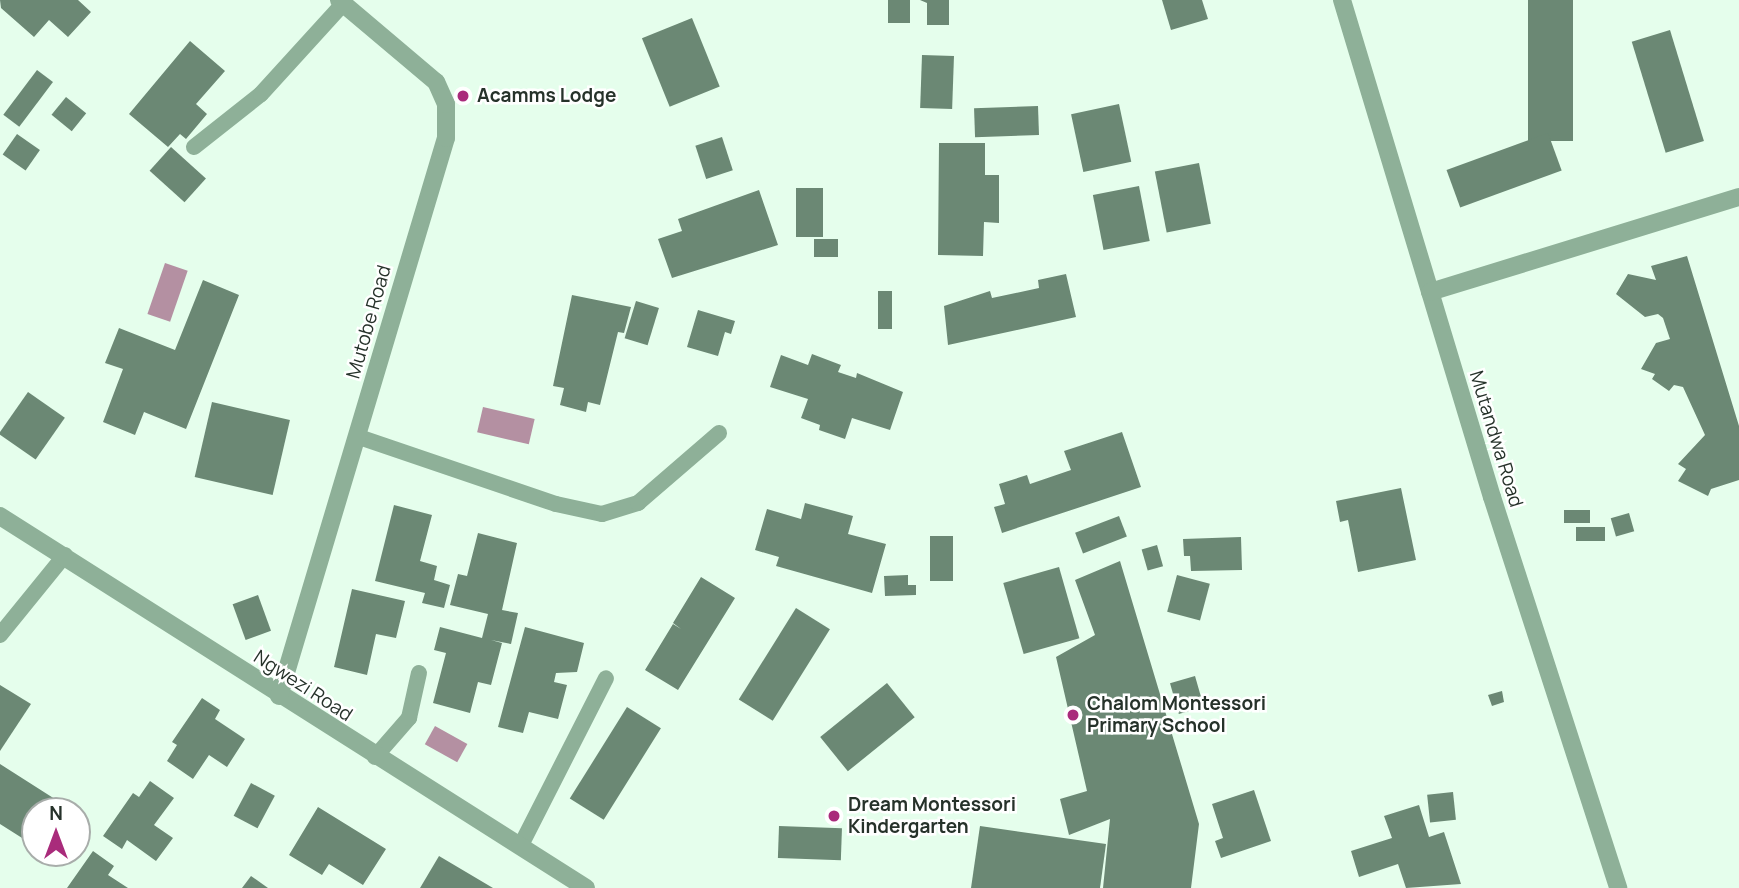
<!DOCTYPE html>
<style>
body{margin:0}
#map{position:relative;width:1739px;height:888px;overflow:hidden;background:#e5feec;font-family:Manrope,sans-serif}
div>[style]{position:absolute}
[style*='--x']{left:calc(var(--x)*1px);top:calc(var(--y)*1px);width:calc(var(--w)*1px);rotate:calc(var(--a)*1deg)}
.water>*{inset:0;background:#b490a2;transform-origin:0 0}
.building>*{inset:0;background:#6b8874;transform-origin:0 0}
.lane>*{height:16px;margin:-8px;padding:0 8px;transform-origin:8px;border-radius:8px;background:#8eb098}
.street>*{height:18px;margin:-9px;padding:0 9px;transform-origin:9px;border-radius:9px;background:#8eb098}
.dots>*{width:19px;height:19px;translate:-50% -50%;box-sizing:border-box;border:4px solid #fff;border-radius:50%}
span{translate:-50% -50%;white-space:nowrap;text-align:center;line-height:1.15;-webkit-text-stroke:5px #fff;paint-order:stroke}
.poi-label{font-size:19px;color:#26322a;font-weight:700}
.left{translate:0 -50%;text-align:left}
.street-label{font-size:19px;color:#26322a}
.north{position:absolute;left:21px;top:797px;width:70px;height:70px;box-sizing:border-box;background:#fff;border:2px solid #a8adaa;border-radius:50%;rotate:0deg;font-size:19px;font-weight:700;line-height:28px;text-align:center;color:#26322a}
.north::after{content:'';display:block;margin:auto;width:24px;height:32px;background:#a92b7b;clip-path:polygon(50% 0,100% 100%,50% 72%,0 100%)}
</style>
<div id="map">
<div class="water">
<i style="left:165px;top:263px;width:24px;height:54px;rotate:19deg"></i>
<i style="left:483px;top:407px;width:53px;height:26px;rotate:13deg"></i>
<i style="left:435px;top:726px;width:37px;height:21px;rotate:29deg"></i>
</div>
<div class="building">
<i style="clip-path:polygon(0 0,78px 0,91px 12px,68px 37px,49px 20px,34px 37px,1px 8px)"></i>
<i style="left:888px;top:0;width:22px;height:23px"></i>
<i style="clip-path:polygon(920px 0,949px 0,949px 25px,927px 25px,927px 3px)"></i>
<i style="clip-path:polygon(1162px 0,1202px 0,1208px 19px,1171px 30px)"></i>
<i style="left:1528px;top:0;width:45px;height:141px"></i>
<i style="left:692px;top:18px;width:74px;height:54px;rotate:68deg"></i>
<i style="left:1670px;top:30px;width:116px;height:40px;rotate:73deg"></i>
<i style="clip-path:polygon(190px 41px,225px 71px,196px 104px,207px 114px,186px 139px,180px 134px,168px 147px,129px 114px)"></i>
<i style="left:922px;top:55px;width:32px;height:53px;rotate:2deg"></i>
<i style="left:37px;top:70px;width:20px;height:56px;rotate:37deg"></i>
<i style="left:66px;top:97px;width:26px;height:23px;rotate:39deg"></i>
<i style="left:1119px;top:104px;width:59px;height:49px;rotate:78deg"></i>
<i style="left:1038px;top:106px;width:29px;height:64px;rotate:88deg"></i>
<i style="left:1548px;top:133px;width:40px;height:108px;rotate:70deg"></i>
<i style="left:17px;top:134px;width:28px;height:25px;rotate:35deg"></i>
<i style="left:722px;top:137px;width:35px;height:28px;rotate:72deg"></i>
<i style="clip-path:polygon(939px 143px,985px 143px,985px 175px,999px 175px,999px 223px,984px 222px,983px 256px,938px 255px)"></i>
<i style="left:171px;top:147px;width:47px;height:32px;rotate:42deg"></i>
<i style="left:1199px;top:163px;width:62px;height:45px;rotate:79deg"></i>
<i style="left:1139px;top:186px;width:56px;height:47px;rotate:79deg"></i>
<i style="left:796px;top:188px;width:27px;height:49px"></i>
<i style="clip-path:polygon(759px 190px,778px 245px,672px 278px,658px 239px,682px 231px,678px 219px)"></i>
<i style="left:814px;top:239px;width:24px;height:18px"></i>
<i style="clip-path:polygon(1687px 256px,1739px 426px,1739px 480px,1711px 489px,1708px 496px,1678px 481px,1686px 469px,1678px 464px,1705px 435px,1683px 387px,1674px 385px,1669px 391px,1652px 379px,1655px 374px,1641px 369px,1656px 343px,1670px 339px,1663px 318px,1658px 314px,1645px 317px,1616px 294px,1628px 274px,1656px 280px,1651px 266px)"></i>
<i style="clip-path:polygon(1066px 274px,1076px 317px,948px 345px,944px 306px,990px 291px,992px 298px,1039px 288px,1038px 280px)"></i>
<i style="clip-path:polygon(203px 280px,239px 295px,186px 429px,144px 412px,135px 435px,103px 422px,123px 369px,105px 363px,119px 328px,175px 350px)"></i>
<i style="left:878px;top:291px;width:14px;height:38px"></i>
<i style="clip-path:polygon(572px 295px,631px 307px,624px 333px,618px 332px,600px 405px,588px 402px,586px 412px,560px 405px,564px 388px,553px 386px)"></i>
<i style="left:636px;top:301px;width:24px;height:39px;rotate:17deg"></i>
<i style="clip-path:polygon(698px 310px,735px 321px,731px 334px,725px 332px,718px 356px,687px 347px)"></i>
<i style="clip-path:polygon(812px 354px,841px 365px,838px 372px,856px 378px,857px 373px,903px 392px,890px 430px,852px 418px,845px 439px,819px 430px,820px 425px,801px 418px,808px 399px,770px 387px,781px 355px,808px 365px)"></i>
<i style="left:28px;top:392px;width:45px;height:51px;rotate:35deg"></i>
<i style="left:212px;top:402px;width:80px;height:77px;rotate:13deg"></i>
<i style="clip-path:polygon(1122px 432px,1141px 487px,1002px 533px,994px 507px,1005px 504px,999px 484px,1027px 475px,1030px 484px,1071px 470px,1064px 451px)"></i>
<i style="clip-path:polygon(1401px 488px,1416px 560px,1358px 572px,1348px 520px,1340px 522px,1336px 501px)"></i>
<i style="clip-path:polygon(805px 503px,853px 516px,848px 534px,886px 544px,872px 593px,776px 566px,779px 557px,755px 550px,767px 509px,801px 519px)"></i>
<i style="clip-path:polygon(394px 505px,432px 515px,420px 561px,437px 566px,434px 580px,450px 585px,444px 608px,422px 603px,425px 593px,375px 581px)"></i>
<i style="left:1564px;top:510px;width:26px;height:13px"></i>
<i style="left:1629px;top:513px;width:19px;height:19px;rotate:74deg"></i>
<i style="left:1119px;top:516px;width:22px;height:47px;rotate:69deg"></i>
<i style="left:1605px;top:527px;width:14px;height:29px;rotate:90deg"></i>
<i style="clip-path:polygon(478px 533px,517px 543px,502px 610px,518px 613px,511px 644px,491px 640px,502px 643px,491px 685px,478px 682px,470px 713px,433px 703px,446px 653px,434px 650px,440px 627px,482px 638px,488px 614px,450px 605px,458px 574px,467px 576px)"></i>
<i style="left:930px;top:536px;width:23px;height:45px"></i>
<i style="clip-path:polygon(1241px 537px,1242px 570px,1191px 571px,1190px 556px,1184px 556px,1183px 539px)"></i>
<i style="left:1157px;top:545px;width:22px;height:16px;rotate:74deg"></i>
<i style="clip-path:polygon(1120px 561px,1199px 824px,1191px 888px,1103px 888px,1110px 819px,1069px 835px,1060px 799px,1087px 791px,1056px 657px,1095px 635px,1075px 580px)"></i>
<i style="left:1059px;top:567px;width:74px;height:58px;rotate:74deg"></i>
<i style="clip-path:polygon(908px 575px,908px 585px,916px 585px,916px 595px,885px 596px,884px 576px)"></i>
<i style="left:1177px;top:575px;width:34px;height:38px;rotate:15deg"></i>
<i style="clip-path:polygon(701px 577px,735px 598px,678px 690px,645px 670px,673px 624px,681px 629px,673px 623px)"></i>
<i style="clip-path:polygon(352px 589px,405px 601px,396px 638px,376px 634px,367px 675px,334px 667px)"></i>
<i style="left:258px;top:595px;width:38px;height:27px;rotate:70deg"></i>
<i style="left:796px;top:608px;width:40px;height:108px;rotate:32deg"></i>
<i style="clip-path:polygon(525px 627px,584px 643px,577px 672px,556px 673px,554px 682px,567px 685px,558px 719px,529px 712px,523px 733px,498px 727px)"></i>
<i style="left:1195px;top:676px;width:32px;height:26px;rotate:74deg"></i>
<i style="left:887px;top:683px;width:44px;height:86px;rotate:51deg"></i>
<i style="clip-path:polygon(0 685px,31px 704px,0 751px)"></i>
<i style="clip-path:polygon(1502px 691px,1504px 702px,1492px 706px,1488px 695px)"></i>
<i style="clip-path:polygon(202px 698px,220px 710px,215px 719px,245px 739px,227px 767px,209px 755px,193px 779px,167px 761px,177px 745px,172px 742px)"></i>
<i style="left:627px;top:707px;width:40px;height:108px;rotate:32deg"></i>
<i style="clip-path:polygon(0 764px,58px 801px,51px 811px,35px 811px,35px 836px,30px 843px,0 824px)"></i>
<i style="clip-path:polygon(150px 781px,174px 798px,154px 825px,173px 838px,156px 861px,127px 840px,122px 849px,103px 836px,133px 793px,139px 797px)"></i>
<i style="left:251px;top:783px;width:27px;height:37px;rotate:28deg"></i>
<i style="clip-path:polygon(1254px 790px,1271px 841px,1221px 858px,1215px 841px,1223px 838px,1212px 804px)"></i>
<i style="left:1453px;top:792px;width:28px;height:26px;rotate:84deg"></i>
<i style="clip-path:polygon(1419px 805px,1429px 837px,1444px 832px,1461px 884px,1406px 888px,1398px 864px,1359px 877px,1351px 851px,1392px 838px,1384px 816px)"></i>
<i style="clip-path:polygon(318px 807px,386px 849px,363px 885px,329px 864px,322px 875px,289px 855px)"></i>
<i style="left:779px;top:826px;width:63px;height:32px;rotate:2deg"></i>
<i style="clip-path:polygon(980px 826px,1106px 844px,1100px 888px,971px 888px)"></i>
<i style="clip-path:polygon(93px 851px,114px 866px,108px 875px,128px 888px,67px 888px)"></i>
<i style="clip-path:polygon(439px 856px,493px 888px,420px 888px)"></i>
<i style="clip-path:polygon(251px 876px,268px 888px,242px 888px)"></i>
</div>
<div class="lane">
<i style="--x:194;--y:147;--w:85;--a:-38.3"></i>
<i style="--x:261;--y:94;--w:122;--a:-47.7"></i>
<i style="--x:359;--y:437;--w:208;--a:18.8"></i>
<i style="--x:556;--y:504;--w:47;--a:12.3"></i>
<i style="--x:602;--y:514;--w:38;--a:-17"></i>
<i style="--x:638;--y:503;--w:107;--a:-40.8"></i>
<i style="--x:0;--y:635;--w:103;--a:-50.9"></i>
<i style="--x:375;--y:757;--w:52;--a:-48.9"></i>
<i style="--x:409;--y:718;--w:46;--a:-77.5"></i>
<i style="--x:521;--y:845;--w:187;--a:-63"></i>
</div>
<div class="street">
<i style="--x:1342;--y:0;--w:519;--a:73.21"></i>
<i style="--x:1492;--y:497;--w:411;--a:72.1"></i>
<i style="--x:1430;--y:292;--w:323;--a:-17.1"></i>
<i style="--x:0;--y:516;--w:694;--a:32.41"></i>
<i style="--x:279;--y:696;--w:582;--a:-73.34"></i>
<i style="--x:446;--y:138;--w:34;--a:-90"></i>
<i style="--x:446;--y:104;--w:24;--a:-114"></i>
<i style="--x:436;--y:82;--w:127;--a:-139.8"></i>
</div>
<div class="dots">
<i style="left:463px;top:96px;background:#a92b7b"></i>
<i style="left:1073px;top:715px;background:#a92b7b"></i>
<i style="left:834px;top:816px;background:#a92b7b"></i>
</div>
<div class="poi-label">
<span class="left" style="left:477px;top:96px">Acamms Lodge</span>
<span class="left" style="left:1087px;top:715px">Chalom Montessori<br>Primary School</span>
<span class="left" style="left:848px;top:816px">Dream Montessori<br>Kindergarten</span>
</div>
<div class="street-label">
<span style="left:369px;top:322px;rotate:-74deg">Mutobe Road</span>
<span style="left:1496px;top:439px;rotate:73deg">Mutandwa Road</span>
<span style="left:303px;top:686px;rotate:33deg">Ngwezi Road</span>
</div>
<div class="north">N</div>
</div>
